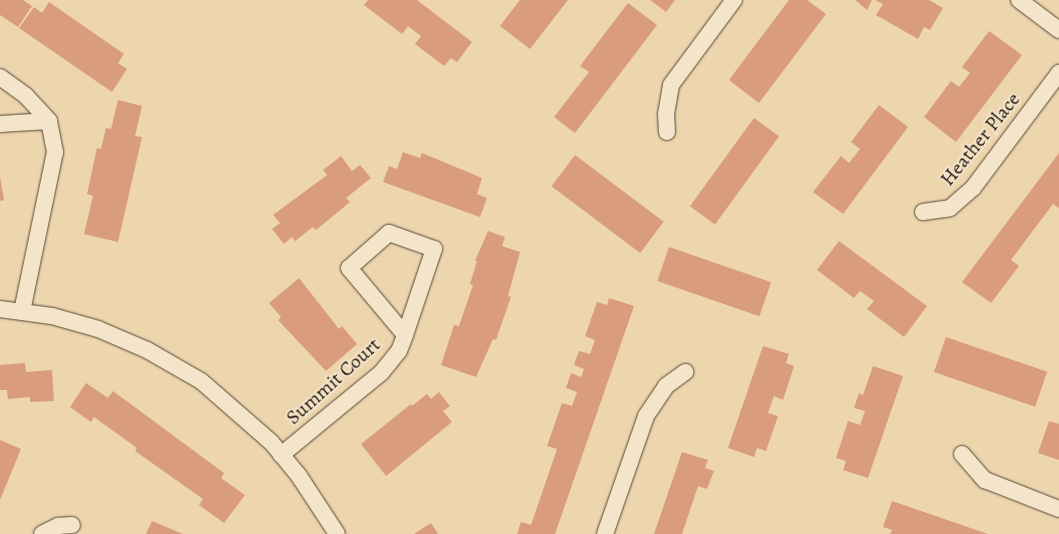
<!DOCTYPE html>
<style>
body{margin:0}
#map{position:relative;width:1059px;height:534px;overflow:hidden;background:#edd5ad;font-family:Alegreya,serif}
div>[style]{position:absolute}
[style*='--x']{left:calc(var(--x)*1px);top:calc(var(--y)*1px);width:calc(var(--w)*1px);rotate:calc(var(--a)*1deg)}
.building>*{inset:0;background:#d99d7d;transform-origin:0 0}
.roads{filter:drop-shadow(0 0 1px #554634) drop-shadow(0 0 1px #554634)}
.minor>*{height:16px;margin:-8px;padding:0 8px;transform-origin:8px;border-radius:8px;background:#f3e4ca}
span{translate:-50% -50%;white-space:nowrap;text-align:center;line-height:1.15;-webkit-text-stroke:4px #f3e4ca;paint-order:stroke}
.street-label{font-size:20px;color:#22160b}
</style>
<div id="map">
<div class="building">
<i style="clip-path:polygon(0 0,23px 0,32px 6px,18px 27px,0 15px)"></i>
<i style="clip-path:polygon(368px 0,417px 0,472px 42px,457px 62px,451px 58px,444px 66px,415px 44px,421px 36px,408px 26px,402px 34px,364px 5px)"></i>
<i style="clip-path:polygon(520px 0,568px 0,530px 49px,500px 26px)"></i>
<i style="clip-path:polygon(650px 0,675px 0,666px 12px)"></i>
<i style="clip-path:polygon(789px 0,807px 0,826px 14px,759px 103px,729px 80px)"></i>
<i style="clip-path:polygon(855px 0,872px 0,867px 10px)"></i>
<i style="clip-path:polygon(875px 0,929px 0,943px 8px,930px 30px,924px 27px,918px 39px,876px 15px,883px 4px)"></i>
<i style="clip-path:polygon(49px 2px,124px 54px,118px 63px,127px 69px,112px 92px,19px 28px,34px 7px,42px 13px)"></i>
<i style="clip-path:polygon(628px 3px,657px 25px,575px 133px,554px 117px,589px 72px,580px 66px)"></i>
<i style="clip-path:polygon(989px 31px,1022px 55px,956px 142px,924px 117px,951px 81px,959px 87px,970px 73px,962px 67px)"></i>
<i style="clip-path:polygon(118px 100px,142px 106px,135px 136px,142px 137px,118px 242px,84px 234px,93px 196px,87px 194px,97px 148px,101px 149px,106px 128px,111px 129px)"></i>
<i style="clip-path:polygon(879px 105px,908px 127px,843px 214px,813px 192px,841px 156px,849px 163px,860px 149px,851px 142px)"></i>
<i style="left:754px;top:118px;width:31px;height:109px;rotate:36deg"></i>
<i style="clip-path:polygon(403px 152px,420px 158px,422px 153px,482px 178px,477px 194px,487px 198px,480px 217px,383px 182px,389px 166px,397px 169px)"></i>
<i style="clip-path:polygon(1059px 153px,1059px 208px,1053px 204px,1011px 260px,1019px 266px,991px 303px,962px 282px)"></i>
<i style="left:575px;top:155px;width:111px;height:39px;rotate:37deg"></i>
<i style="clip-path:polygon(341px 156px,352px 171px,360px 165px,371px 178px,346px 198px,350px 202px,316px 230px,313px 227px,295px 241px,292px 237px,284px 244px,272px 229px,280px 223px,273px 215px,327px 175px,323px 170px)"></i>
<i style="clip-path:polygon(0 177px,4px 200px,0 201px)"></i>
<i style="clip-path:polygon(488px 231px,505px 237px,502px 246px,520px 252px,508px 296px,511px 297px,496px 340px,493px 339px,476px 377px,441px 365px,454px 325px,459px 326px,473px 285px,470px 284px,477px 261px,475px 261px)"></i>
<i style="clip-path:polygon(839px 241px,927px 306px,904px 337px,867px 309px,874px 301px,860px 291px,854px 298px,817px 270px)"></i>
<i style="left:669px;top:247px;width:108px;height:36px;rotate:19deg"></i>
<i style="clip-path:polygon(299px 278px,339px 329px,342px 326px,357px 344px,326px 371px,278px 320px,281px 317px,269px 303px)"></i>
<i style="clip-path:polygon(609px 298px,634px 306px,555px 534px,517px 534px,521px 522px,531px 525px,557px 449px,547px 446px,562px 403px,572px 406px,577px 392px,566px 388px,571px 373px,581px 377px,584px 369px,574px 365px,579px 351px,590px 354px,595px 340px,585px 336px,597px 302px,607px 305px)"></i>
<i style="left:946px;top:337px;width:107px;height:37px;rotate:19deg"></i>
<i style="clip-path:polygon(763px 346px,789px 354px,786px 363px,794px 366px,783px 400px,774px 396px,768px 413px,778px 416px,766px 451px,757px 448px,754px 457px,728px 448px)"></i>
<i style="clip-path:polygon(25px 363px,26px 372px,52px 370px,54px 401px,30px 402px,30px 397px,8px 399px,7px 390px,0 390px,0 365px)"></i>
<i style="clip-path:polygon(873px 366px,903px 376px,868px 478px,843px 470px,846px 461px,836px 458px,848px 421px,860px 425px,865px 411px,854px 408px,859px 393px,863px 395px)"></i>
<i style="clip-path:polygon(86px 383px,108px 398px,113px 391px,224px 473px,221px 478px,245px 495px,224px 523px,199px 505px,203px 499px,135px 451px,137px 448px,94px 417px,91px 422px,70px 407px)"></i>
<i style="clip-path:polygon(439px 392px,450px 406px,443px 411px,452px 422px,386px 476px,361px 444px,411px 404px,412px 406px,427px 394px,431px 399px)"></i>
<i style="clip-path:polygon(1049px 421px,1059px 424px,1059px 460px,1038px 453px)"></i>
<i style="clip-path:polygon(0 440px,21px 449px,0 500px)"></i>
<i style="clip-path:polygon(682px 452px,708px 460px,705px 468px,714px 471px,707px 489px,698px 486px,682px 534px,654px 534px)"></i>
<i style="clip-path:polygon(892px 501px,988px 534px,890px 534px,892px 530px,883px 527px)"></i>
<i style="clip-path:polygon(152px 521px,183px 534px,146px 534px)"></i>
<i style="clip-path:polygon(431px 523px,438px 534px,414px 534px)"></i>
</div>
<div class="roads">
<div class="minor">
<i style="--x:1019;--y:0;--w:50;--a:36.9"></i>
<i style="--x:0;--y:77;--w:32;--a:36"></i>
<i style="--x:26;--y:96;--w:34;--a:47"></i>
<i style="--x:49;--y:121;--w:32;--a:79"></i>
<i style="--x:55;--y:152;--w:162;--a:101.7"></i>
<i style="--x:0;--y:124;--w:49;--a:-3.5"></i>
<i style="--x:667;--y:132;--w:18;--a:-93"></i>
<i style="--x:666;--y:114;--w:29;--a:-80"></i>
<i style="--x:671;--y:85;--w:106;--a:-53.5"></i>
<i style="--x:923;--y:212;--w:27;--a:-8"></i>
<i style="--x:950;--y:208;--w:30;--a:-41"></i>
<i style="--x:973;--y:188;--w:144;--a:-53.2"></i>
<i style="--x:0;--y:309;--w:52;--a:7.7"></i>
<i style="--x:52;--y:316;--w:48;--a:15.8"></i>
<i style="--x:98;--y:329;--w:53;--a:23.2"></i>
<i style="--x:147;--y:350;--w:62;--a:29.9"></i>
<i style="--x:201;--y:381;--w:93;--a:41.1"></i>
<i style="--x:271;--y:442;--w:44;--a:50.5"></i>
<i style="--x:299;--y:476;--w:69;--a:56.8"></i>
<i style="--x:962;--y:454;--w:35;--a:49"></i>
<i style="--x:985;--y:480;--w:79;--a:21.4"></i>
<i style="--x:281;--y:455;--w:129;--a:-39.4"></i>
<i style="--x:381;--y:373;--w:28;--a:-51"></i>
<i style="--x:399;--y:351;--w:17;--a:-69"></i>
<i style="--x:405;--y:335;--w:91;--a:-71.4"></i>
<i style="--x:434;--y:249;--w:48;--a:-160.4"></i>
<i style="--x:389;--y:233;--w:53;--a:138.8"></i>
<i style="--x:349;--y:268;--w:87;--a:50.1"></i>
<i style="--x:42;--y:534;--w:18;--a:-27"></i>
<i style="--x:58;--y:526;--w:14;--a:-4"></i>
<i style="--x:605;--y:534;--w:125;--a:-70.8"></i>
<i style="--x:646;--y:416;--w:36;--a:-56"></i>
<i style="--x:666;--y:386;--w:24;--a:-36"></i>
</div>
</div>
<div class="street-label">
<span style="left:980px;top:139px;rotate:-51deg">Heather Place</span>
<span style="left:333px;top:381px;rotate:-42deg">Summit Court</span>
</div>
</div>
